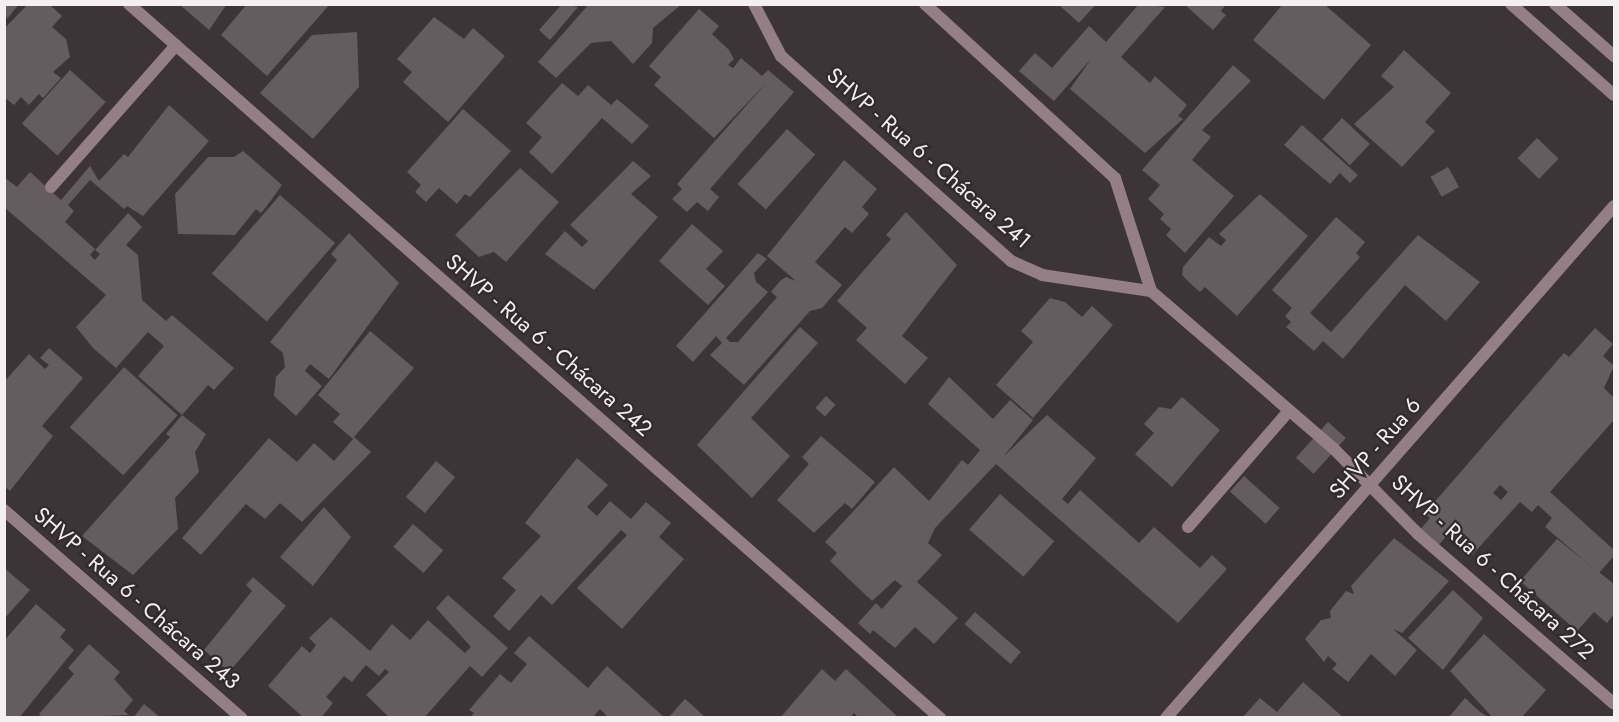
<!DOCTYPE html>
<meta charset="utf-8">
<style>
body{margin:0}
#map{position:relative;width:1619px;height:722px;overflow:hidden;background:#3c3437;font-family:Jost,sans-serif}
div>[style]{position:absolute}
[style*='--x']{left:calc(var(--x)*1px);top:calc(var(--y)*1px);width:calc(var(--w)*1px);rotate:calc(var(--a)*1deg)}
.building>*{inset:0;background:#655c5f;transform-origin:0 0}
.service>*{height:12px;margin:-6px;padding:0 6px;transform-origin:6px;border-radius:6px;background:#947f86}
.minor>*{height:12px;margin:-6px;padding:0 6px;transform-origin:6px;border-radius:6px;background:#947f86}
.tertiary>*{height:12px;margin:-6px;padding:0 6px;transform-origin:6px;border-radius:6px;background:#947f86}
span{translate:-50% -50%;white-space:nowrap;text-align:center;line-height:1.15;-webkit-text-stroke:4.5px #322a2d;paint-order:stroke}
.street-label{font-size:22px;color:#f4eff0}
.frame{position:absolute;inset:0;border:6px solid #f4eff0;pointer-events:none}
</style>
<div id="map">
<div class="building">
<i style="clip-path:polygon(4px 4px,19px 4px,7px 19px)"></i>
<i style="clip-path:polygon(28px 4px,49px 4px,62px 16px,52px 27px,66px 39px,70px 57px,53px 72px,61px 78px,43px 98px,39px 94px,29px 105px,21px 97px,14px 105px,4px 97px,4px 29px)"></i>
<i style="clip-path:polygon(179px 4px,227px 4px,209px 30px)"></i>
<i style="clip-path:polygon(247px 4px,330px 4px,267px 76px,221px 35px)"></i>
<i style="clip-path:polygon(562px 4px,578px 7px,550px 40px,539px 30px)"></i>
<i style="clip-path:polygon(589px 4px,682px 4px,653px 28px,652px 43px,633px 64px,611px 41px,591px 43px,556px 78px,538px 62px)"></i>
<i style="clip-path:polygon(1058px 4px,1096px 4px,1079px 23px)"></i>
<i style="clip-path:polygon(1139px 4px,1165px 7px,1121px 57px,1150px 83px,1155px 76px,1187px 105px,1178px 116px,1183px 119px,1145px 153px,1070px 89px,1091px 59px,1054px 101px,1019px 71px,1035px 53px,1052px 68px,1089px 26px,1106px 42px)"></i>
<i style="clip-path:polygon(1184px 4px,1226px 4px,1221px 11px,1226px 15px,1213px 30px)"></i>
<i style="clip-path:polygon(1283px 4px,1324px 4px,1371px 45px,1324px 100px,1253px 40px)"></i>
<i style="clip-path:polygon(699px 9px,719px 26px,712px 34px,729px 50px,734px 59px,728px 65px,733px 68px,741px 58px,762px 76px,768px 70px,794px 92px,710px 189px,719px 197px,708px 211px,697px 202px,687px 212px,672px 199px,682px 189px,677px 184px,767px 82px,714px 138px,654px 85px,661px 77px,649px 66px)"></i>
<i style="clip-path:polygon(434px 17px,464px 39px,473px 28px,505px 56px,448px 122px,403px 82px,412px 72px,397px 59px)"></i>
<i style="clip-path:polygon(357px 32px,359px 87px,313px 139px,260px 93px,312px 35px)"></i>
<i style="clip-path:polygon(1404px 50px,1451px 93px,1425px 122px,1435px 131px,1402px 167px,1354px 124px,1394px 87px,1381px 76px)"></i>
<i style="clip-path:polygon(1233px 65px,1251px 81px,1202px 130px,1211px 137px,1192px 160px,1234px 196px,1185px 253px,1166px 235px,1171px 229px,1160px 219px,1164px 214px,1148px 199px,1160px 185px,1142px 170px)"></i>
<i style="left:70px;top:70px;width:48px;height:72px;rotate:42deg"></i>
<i style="clip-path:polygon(562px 83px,578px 96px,588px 85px,611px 105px,617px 99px,649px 126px,632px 144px,602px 118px,552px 174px,529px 152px,542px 137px,526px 123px)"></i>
<i style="clip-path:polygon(169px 105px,209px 141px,143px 216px,127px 206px,124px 209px,90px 180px,68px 205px,74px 211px,65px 222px,95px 249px,90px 255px,95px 260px,100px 254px,95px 250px,128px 213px,142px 227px,126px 245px,138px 255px,142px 300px,166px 321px,172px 315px,234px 368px,214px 390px,208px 385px,182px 415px,206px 434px,195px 452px,199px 472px,175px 498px,178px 529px,133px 575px,82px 536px,170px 437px,166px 434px,182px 415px,138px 376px,164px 346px,148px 332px,116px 368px,93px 348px,76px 327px,106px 295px,4px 207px,4px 177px,17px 187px,30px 172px,61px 200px,90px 166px,99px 181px,124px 154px,128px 157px)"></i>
<i style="clip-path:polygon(463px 109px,511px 151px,470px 197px,465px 194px,457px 204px,439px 188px,426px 202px,415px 192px,421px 185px,407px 172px)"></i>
<i style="left:1342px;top:118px;width:38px;height:29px;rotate:43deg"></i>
<i style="clip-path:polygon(1302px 125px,1358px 175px,1350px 183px,1340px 173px,1330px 184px,1284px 145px)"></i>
<i style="left:787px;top:129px;width:38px;height:74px;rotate:42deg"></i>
<i style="left:1537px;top:138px;width:30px;height:28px;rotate:44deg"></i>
<i style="clip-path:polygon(243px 151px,282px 185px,266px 207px,261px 213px,256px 209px,235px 235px,178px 234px,175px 194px,208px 157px,234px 157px)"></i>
<i style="clip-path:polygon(844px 160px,877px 189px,862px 207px,869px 214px,852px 233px,845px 227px,815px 262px,842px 285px,822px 308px,810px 311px,744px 385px,710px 355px,722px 343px,716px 336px,693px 362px,676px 346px,758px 253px,767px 259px,754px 273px,756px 282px,768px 292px,726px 338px,730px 342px,738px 342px,777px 297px,771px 292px,780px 281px,786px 277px,796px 281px,767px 256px)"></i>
<i style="clip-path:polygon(633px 161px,651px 176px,631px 194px,658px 217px,594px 290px,545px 254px,565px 231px,582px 247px,588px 241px,570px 225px)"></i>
<i style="left:1448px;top:167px;width:23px;height:20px;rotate:61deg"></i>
<i style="clip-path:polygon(520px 168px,559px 202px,506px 262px,494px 252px,479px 257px,455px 235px)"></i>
<i style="clip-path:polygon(1260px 194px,1308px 236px,1237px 316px,1205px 287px,1200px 292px,1192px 285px,1182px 275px,1183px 267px,1209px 237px,1221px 246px,1226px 240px,1219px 234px)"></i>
<i style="left:280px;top:195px;width:73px;height:104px;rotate:41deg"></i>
<i style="clip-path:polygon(906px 212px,957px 265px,902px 336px,928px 358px,905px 384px,856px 340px,867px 328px,837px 301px,891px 239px,886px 235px)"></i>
<i style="clip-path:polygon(1336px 217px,1365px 242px,1356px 253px,1360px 257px,1310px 313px,1331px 332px,1418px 235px,1480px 282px,1446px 321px,1405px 285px,1343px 359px,1323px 341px,1314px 351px,1286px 327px,1291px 322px,1285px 316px,1292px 308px,1272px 290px)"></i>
<i style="clip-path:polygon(692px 224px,723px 251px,706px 269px,725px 286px,708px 305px,659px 261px)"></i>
<i style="clip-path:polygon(349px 233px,399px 283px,329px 379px,310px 364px,305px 371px,322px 386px,296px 416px,274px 396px,276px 377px,285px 367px,283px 353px,270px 342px,337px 260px,331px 254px)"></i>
<i style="clip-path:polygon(1050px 298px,1065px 302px,1082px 317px,1092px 306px,1113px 325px,1033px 418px,996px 385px,1033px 342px,1021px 331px)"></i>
<i style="clip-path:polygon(800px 327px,818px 343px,751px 418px,790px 456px,752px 498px,697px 445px)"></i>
<i style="clip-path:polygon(evenodd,1595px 328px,1613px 344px,1603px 356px,1614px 366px,1604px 388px,1614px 398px,1614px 420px,1550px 492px,1614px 550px,1614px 556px,1599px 573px,1545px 527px,1552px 518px,1538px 505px,1532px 512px,1520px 502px,1472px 555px,1448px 534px,1437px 547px,1419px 531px,1430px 518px,1425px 513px,1564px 353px,1569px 357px,1595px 328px,1500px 485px,1508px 492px,1501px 500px,1493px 493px,1500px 485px)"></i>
<i style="clip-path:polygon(370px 331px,414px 368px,354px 437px,371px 452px,302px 522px,280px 503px,265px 519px,246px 504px,201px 555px,182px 538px,269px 438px,297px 462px,314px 443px,334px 461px,353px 439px,333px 422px,340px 414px,318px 395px)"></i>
<i style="clip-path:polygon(49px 348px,83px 378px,42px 426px,53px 436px,10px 491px,4px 486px,4px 382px,29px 354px,45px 369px,49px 365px,40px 358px)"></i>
<i style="left:124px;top:367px;width:72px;height:81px;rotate:42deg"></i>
<i style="clip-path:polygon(949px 377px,993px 419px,1010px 400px,1033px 420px,1003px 457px,1047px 415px,1096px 458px,1062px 499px,1068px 504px,1080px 490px,1139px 543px,1154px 527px,1200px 568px,1212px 555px,1227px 569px,1178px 623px,996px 464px,935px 528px,928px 543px,942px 555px,917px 582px,958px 618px,934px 644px,915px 627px,895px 648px,873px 630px,870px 634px,858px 623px,876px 603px,882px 609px,902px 586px,895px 580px,872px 601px,830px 561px,837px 553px,825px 542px,894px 467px,929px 501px,962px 460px,968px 465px,980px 450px,928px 404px)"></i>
<i style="left:826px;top:396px;width:13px;height:16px;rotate:42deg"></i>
<i style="clip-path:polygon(1182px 397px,1220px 430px,1172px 487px,1135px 454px,1154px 433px,1144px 424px,1159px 407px,1171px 409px)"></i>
<i style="left:1328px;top:422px;width:24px;height:48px;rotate:42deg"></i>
<i style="clip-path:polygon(821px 436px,875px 482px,852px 509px,845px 503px,814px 533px,777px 500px,809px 464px,802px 457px)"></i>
<i style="clip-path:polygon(577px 458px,608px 485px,587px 507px,597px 516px,610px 501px,631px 519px,646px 502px,671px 523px,659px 537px,684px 559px,622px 629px,577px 588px,627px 535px,621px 530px,552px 605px,541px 595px,509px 631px,493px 616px,516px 590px,502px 578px,541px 536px,525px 523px)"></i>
<i style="left:436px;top:461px;width:25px;height:47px;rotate:40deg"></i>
<i style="left:1244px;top:476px;width:48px;height:21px;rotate:42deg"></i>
<i style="left:1000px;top:494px;width:72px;height:47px;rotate:41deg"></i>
<i style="clip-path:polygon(324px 507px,351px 537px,313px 586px,280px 557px)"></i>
<i style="left:413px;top:524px;width:40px;height:30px;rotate:41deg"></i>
<i style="clip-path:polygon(1394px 538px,1449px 581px,1402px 633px,1393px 629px,1417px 650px,1395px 676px,1371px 654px,1348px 682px,1332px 669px,1337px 664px,1328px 656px,1324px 662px,1305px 639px,1321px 620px,1331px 618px,1330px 611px,1346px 591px,1354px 594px,1351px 586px)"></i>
<i style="clip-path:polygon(1557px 539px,1614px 584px,1614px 614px,1607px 623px,1594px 612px,1577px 631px,1520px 581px)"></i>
<i style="clip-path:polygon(4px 568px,30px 590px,4px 619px)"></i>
<i style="clip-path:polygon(253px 577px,286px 606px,229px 672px,204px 650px,252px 591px,246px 585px)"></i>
<i style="clip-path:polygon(1453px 590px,1483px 618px,1443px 670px,1408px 638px)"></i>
<i style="clip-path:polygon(448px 595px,508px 648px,482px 677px,470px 666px,424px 718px,390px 718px,366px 695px,389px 672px,385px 669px,379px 676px,366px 665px,352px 682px,344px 676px,326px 697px,333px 703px,321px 718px,304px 718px,268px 686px,302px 646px,310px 653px,316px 645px,309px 638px,331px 617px,370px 651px,392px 624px,410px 640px,428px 620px,465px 653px,471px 647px,436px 608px)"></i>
<i style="clip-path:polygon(36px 604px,66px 630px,60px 637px,74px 650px,19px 718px,4px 718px,4px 641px)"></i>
<i style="left:975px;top:612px;width:61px;height:16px;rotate:41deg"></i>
<i style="clip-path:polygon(1484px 634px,1546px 690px,1521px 718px,1493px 718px,1450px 671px)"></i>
<i style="clip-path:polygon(529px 636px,588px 688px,607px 666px,665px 718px,609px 718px,600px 709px,592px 718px,470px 718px,474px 713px,469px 710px,500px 674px,511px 683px,527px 664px,514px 653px)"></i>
<i style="clip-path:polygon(89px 644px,120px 672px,114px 679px,133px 700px,124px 711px,129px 715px,43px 718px,39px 714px,74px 674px,68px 668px)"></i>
<i style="clip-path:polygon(822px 669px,835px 681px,846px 669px,899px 718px,859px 718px,854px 713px,850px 718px,780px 718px)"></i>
<i style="clip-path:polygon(1303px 682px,1344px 718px,1242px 718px,1260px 698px,1277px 712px)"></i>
<i style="clip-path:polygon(1465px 698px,1479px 711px,1489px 718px,1448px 718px)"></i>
<i style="clip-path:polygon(685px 699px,692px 705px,706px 718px,668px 718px)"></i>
<i style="clip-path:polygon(144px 704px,161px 718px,133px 718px)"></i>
</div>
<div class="service">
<i style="--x:51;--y:187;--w:189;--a:-48.6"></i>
<i style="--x:1188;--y:527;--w:152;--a:-49"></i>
</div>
<div class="minor">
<i style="--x:129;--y:4;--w:1081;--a:41.36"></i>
<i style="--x:754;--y:4;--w:59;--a:62.6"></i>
<i style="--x:781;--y:56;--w:308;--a:41.7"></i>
<i style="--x:1011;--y:261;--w:34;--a:24"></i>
<i style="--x:1042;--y:275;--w:110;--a:8.4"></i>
<i style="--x:1151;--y:291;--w:240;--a:40.8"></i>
<i style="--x:1333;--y:448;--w:121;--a:45.3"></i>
<i style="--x:1418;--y:534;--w:259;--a:40.9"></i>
<i style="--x:925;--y:4;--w:258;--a:42.5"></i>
<i style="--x:1115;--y:178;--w:119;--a:72.3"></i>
<i style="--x:1511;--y:4;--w:137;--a:41.5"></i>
<i style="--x:1555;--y:4;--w:79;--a:41.4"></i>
<i style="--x:4;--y:510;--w:316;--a:41.2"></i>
</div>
<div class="tertiary">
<i style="--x:1166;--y:718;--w:680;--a:-48.81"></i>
</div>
<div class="street-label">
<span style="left:929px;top:158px;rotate:41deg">SHVP - Rua 6 - Chácara 241</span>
<span style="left:549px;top:345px;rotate:41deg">SHVP - Rua 6 - Chácara 242</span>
<span style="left:1375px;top:448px;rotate:-49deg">SHVP - Rua 6</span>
<span style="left:1493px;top:567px;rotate:42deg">SHVP - Rua 6 - Chácara 272</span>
<span style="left:137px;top:598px;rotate:41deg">SHVP - Rua 6 - Chácara 243</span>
</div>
<div class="frame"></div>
</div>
